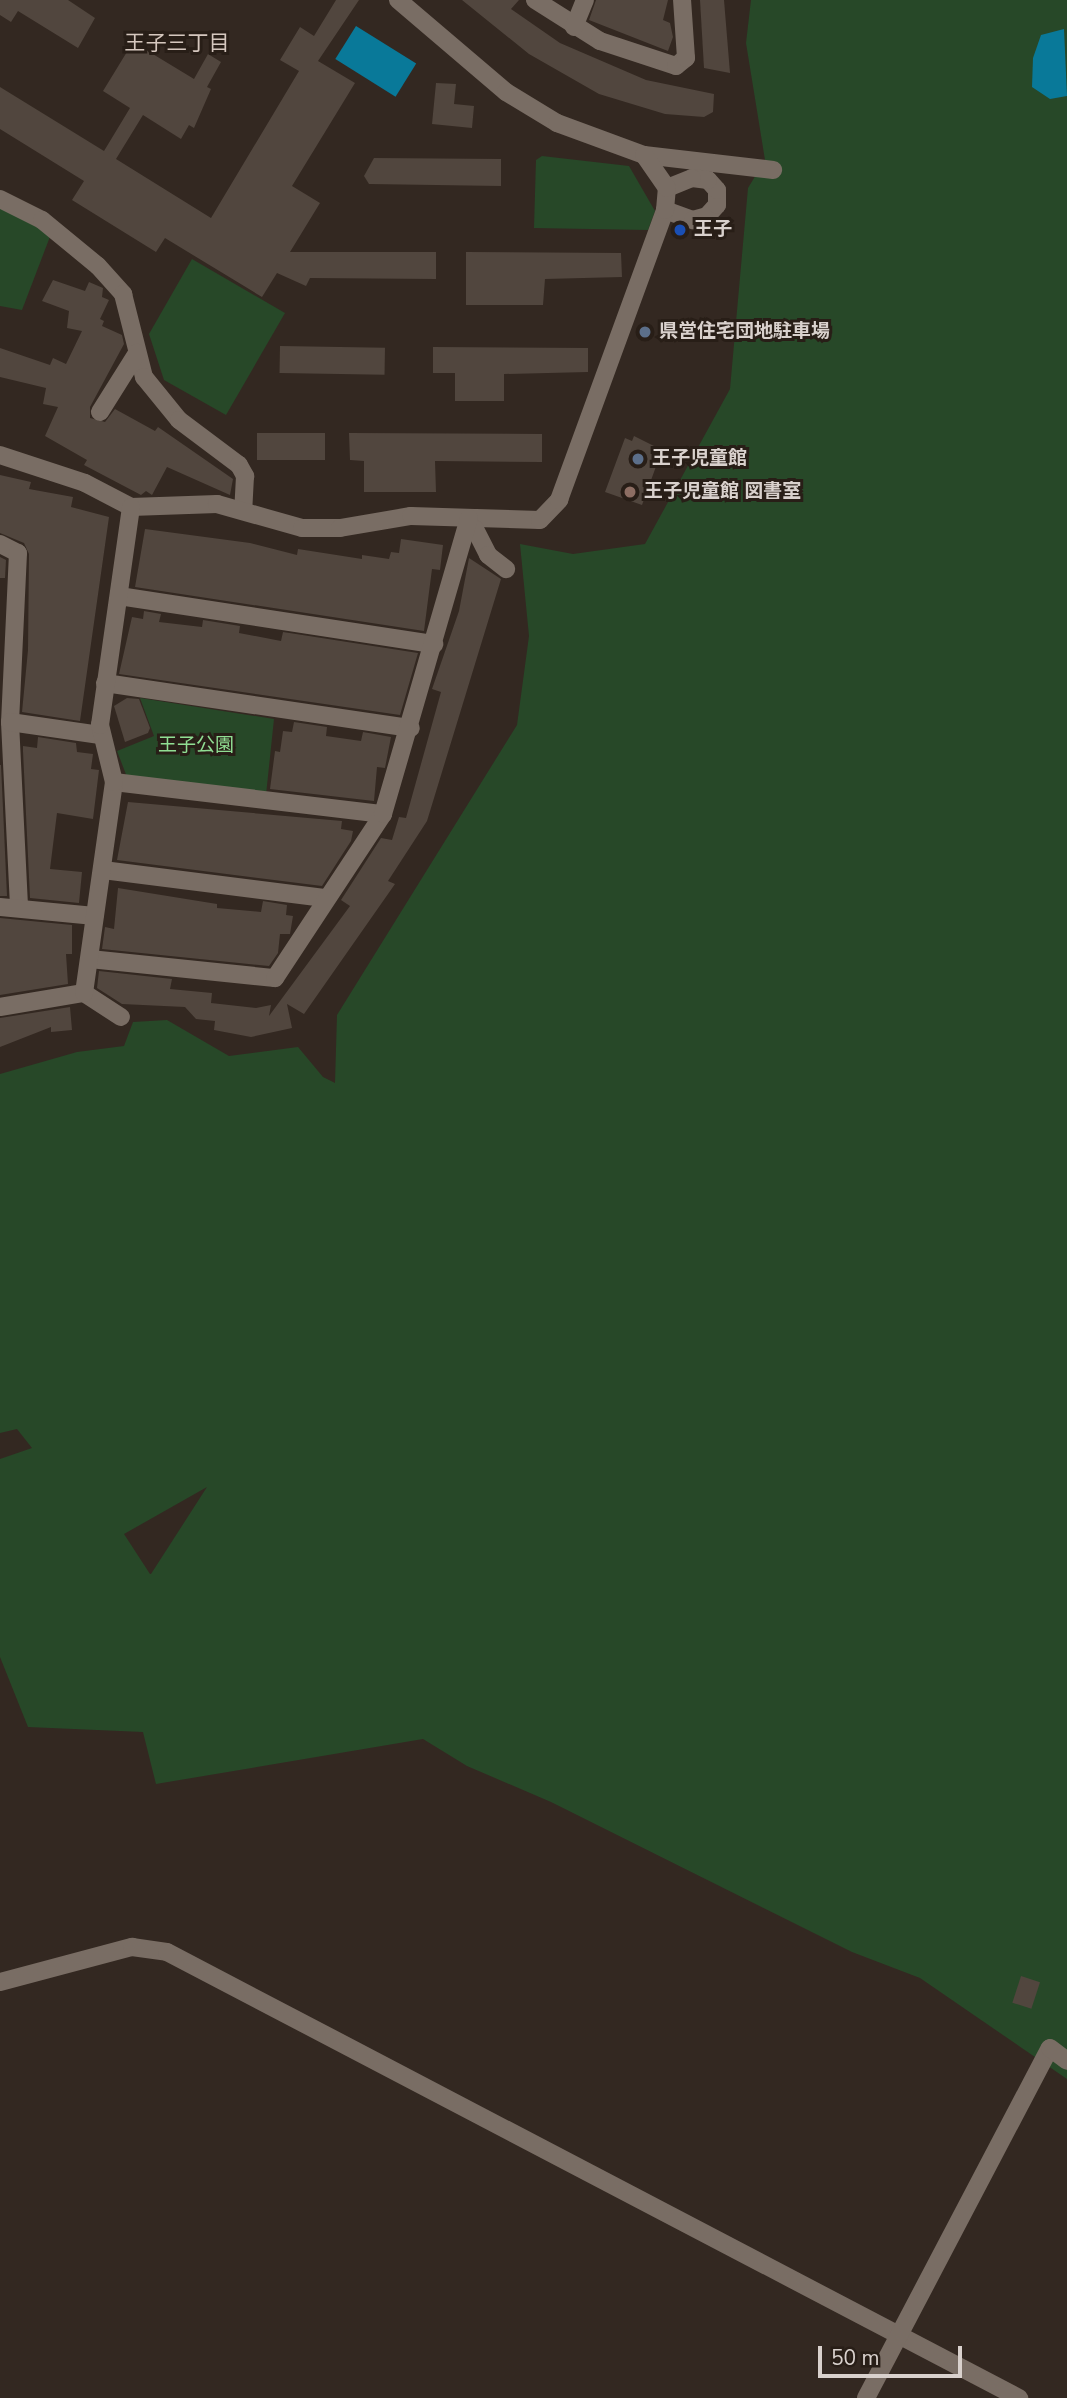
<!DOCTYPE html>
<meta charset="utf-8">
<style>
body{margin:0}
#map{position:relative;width:1067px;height:2398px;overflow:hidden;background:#332821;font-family:"Nunito Sans","Noto Sans JP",sans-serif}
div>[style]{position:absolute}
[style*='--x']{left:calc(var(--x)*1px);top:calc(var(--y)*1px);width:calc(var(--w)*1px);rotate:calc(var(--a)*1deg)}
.green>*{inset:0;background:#274828}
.water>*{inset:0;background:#097999;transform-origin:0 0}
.building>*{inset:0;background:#51463e;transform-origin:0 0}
.minor>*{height:18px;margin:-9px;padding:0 9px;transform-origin:9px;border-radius:9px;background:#796d64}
.dots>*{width:19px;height:19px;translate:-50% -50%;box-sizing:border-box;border:4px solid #281e17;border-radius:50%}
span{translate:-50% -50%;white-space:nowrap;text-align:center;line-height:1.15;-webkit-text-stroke:6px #281e17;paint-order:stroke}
.poi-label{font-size:19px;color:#d9d1cd;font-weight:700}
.left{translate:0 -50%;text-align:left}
.park-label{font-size:19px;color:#90de93}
.neighbourhood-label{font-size:21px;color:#d5c7be}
.scale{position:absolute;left:818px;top:2346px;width:144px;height:32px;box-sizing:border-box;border:4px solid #d9d1cd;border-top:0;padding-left:9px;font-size:21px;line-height:24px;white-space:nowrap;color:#d9d1cd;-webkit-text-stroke:5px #281e17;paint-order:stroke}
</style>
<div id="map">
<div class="green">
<i style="clip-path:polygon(evenodd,751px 0,1067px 0,1067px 2079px,920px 1978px,852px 1952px,551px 1802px,467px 1766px,423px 1739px,156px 1784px,143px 1732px,28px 1727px,0 1657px,0 1459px,32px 1448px,17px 1429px,0 1433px,0 1074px,77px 1052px,124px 1046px,133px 1022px,167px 1020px,229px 1056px,298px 1047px,323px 1077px,335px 1083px,337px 1015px,517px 725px,529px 636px,520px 544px,573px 554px,645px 544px,730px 389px,748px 188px,765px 160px,746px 43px,751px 0,207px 1487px,151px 1574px,150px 1574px,124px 1534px,207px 1487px)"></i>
<i style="clip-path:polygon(542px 156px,629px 166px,655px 211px,648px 230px,534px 228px,536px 160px)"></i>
<i style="clip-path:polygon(0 206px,51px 234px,22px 310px,0 306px)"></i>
<i style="clip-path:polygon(192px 259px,285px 313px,226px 415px,164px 380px,149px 334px)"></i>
<i style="clip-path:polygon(140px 698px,274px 719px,266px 795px,127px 777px,117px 751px,154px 736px)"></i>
</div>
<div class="water">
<i style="left:356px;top:26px;width:71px;height:39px;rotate:32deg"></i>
<i style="clip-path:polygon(1064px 29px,1067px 96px,1050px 99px,1032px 87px,1033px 58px,1041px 35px)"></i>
</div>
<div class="building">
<i style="clip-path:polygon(0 0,68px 0,95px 18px,78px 48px,18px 11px,11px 22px,0 15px)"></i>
<i style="clip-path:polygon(336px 0,359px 0,318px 61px,355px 83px,292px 186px,320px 203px,290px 252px,436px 252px,436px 279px,310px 278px,306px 286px,277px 273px,262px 297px,165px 238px,156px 252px,72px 200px,84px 181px,0 129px,0 87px,104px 151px,130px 108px,103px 91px,133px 42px,194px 79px,208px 54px,221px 62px,207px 87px,211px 89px,194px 128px,189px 125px,181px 139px,143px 115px,116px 159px,211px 218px,299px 71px,280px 60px,300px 27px,314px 36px)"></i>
<i style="clip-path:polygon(462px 0,519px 0,511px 9px,560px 43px,646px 80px,714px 94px,713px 112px,704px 117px,665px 114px,599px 94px,529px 54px)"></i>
<i style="clip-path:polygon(596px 0,668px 0,663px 20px,670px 23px,673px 37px,668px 51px,589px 20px)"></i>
<i style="clip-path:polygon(700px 0,724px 0,730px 73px,704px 68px)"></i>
<i style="clip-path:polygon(436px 83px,456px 84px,454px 104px,474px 106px,472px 128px,432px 124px)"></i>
<i style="clip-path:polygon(374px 158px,501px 159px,501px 186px,369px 184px,364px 176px)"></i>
<i style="clip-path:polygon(466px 252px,621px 253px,622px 277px,545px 279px,543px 305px,466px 305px)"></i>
<i style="clip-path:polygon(53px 280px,85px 291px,89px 282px,103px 288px,102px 297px,109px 300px,100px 319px,104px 321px,102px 326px,122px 335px,124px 344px,90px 407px,90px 418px,105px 422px,115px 409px,155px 431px,158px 427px,233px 479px,230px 495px,167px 467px,152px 495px,146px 491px,141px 495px,84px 465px,87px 460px,45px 436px,58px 407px,43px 404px,46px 388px,0 377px,0 348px,50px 365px,53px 358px,66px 364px,82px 331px,67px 328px,69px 311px,42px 301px)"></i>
<i style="left:280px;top:346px;width:105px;height:27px;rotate:1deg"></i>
<i style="clip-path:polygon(433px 347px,588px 348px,588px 372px,504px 374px,504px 401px,455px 401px,455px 373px,433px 373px)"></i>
<i style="left:257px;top:433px;width:68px;height:27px"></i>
<i style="clip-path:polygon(349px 433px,542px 434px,542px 462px,435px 461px,436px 492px,364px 492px,364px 461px,350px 460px)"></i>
<i style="clip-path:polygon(634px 436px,662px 450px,642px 505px,605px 492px,625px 438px,632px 441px)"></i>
<i style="clip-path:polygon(0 475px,31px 482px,29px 489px,73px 497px,71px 507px,109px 517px,80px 721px,22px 712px,28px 650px,29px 554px,24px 543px,0 533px)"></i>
<i style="clip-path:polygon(145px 529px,250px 543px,297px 555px,298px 549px,362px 559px,362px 555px,389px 559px,391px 552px,399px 553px,401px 539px,443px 545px,440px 570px,432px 569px,424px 631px,135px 587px)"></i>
<i style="clip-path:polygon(0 557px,6px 560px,5px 578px,0 578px)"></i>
<i style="clip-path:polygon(469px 558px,501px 579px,427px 821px,388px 881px,395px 884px,304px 1014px,287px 1004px,292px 1028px,251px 1037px,214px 1030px,215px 1021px,196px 1019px,185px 1007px,122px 1004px,97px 988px,99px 971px,172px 979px,170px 989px,212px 993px,211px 1003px,256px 1008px,271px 1005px,269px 1016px,350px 906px,341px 900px,381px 838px,392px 840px,399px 817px,406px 818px,441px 692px,432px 689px,459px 611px)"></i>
<i style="clip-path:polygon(144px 611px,161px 614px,159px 622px,202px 627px,203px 620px,240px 626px,239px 633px,281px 641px,283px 632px,418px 653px,400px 715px,119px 674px,132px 617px,143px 619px)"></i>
<i style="clip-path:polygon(127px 698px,139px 699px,150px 728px,148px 733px,125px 742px,114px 706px)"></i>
<i style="clip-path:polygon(294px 722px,327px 727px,326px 736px,361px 741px,363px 732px,391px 737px,385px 768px,377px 767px,374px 801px,270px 789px,275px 751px,280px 752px,283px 731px,292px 732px)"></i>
<i style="clip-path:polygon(38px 737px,76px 743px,77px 752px,93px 754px,91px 769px,99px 770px,93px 819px,57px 813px,50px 869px,82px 872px,79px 903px,30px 898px,23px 751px,23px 746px,37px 748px)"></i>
<i style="clip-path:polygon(0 765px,1px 765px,7px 896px,0 896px)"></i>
<i style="clip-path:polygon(128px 802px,342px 821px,341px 829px,353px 831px,351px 841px,322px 886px,117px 860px)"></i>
<i style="clip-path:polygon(118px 888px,217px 904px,217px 908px,261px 912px,263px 901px,287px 905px,286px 915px,293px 916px,290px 934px,280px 934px,278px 953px,269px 966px,102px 949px,105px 927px,114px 929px)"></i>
<i style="clip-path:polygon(0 918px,72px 925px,72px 954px,66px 954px,68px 984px,0 995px)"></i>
<i style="clip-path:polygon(70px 1007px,72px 1030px,51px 1032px,51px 1027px,0 1047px,0 1018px)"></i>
<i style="left:1021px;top:1976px;width:20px;height:28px;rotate:18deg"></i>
</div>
<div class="minor">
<i style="--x:398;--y:0;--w:142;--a:40.4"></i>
<i style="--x:506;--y:92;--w:60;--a:31.3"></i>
<i style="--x:557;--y:123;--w:93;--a:20.2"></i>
<i style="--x:644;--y:155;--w:130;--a:6.6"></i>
<i style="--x:535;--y:0;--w:77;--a:32.2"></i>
<i style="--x:600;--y:41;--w:80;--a:18.2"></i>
<i style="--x:676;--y:66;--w:13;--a:-39"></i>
<i style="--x:686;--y:58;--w:58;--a:-93.9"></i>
<i style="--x:574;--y:27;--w:29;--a:-68"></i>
<i style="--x:0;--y:199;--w:47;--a:26.6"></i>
<i style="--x:42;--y:220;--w:72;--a:39.4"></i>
<i style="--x:98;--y:266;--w:38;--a:48"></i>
<i style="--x:123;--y:294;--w:86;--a:75.8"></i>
<i style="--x:144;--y:377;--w:55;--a:50.9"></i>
<i style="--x:179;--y:420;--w:75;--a:36.9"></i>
<i style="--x:239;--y:465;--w:13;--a:61"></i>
<i style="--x:245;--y:476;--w:33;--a:93"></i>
<i style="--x:665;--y:210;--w:30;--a:20"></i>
<i style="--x:693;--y:220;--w:15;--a:-16"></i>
<i style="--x:707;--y:216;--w:15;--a:-48"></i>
<i style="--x:717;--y:205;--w:15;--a:-90"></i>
<i style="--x:717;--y:190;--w:13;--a:-132"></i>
<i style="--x:708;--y:180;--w:16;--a:-173"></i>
<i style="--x:692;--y:178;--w:27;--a:158"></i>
<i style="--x:100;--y:412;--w:70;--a:-57.9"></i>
<i style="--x:0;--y:455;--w:89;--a:18.2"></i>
<i style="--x:85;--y:483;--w:52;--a:27.6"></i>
<i style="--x:131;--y:507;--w:86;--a:-2"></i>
<i style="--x:217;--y:504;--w:88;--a:15.8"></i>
<i style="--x:302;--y:528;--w:38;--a:0"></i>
<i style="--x:340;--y:528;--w:72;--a:-9.6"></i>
<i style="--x:411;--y:516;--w:129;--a:1.8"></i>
<i style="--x:540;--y:520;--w:28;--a:-46"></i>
<i style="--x:559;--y:500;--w:309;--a:-69.9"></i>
<i style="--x:665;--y:210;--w:22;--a:-85"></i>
<i style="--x:667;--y:188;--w:40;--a:-124.9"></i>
<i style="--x:467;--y:527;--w:8;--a:14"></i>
<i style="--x:475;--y:529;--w:29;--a:63"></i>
<i style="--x:488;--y:555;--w:23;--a:38"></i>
<i style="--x:0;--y:544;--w:20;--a:27"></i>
<i style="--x:18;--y:553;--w:169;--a:92.7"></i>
<i style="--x:10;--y:722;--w:186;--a:87.2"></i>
<i style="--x:119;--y:596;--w:319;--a:8.7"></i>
<i style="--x:105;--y:683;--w:309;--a:8.4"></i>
<i style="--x:10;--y:722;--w:91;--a:8.2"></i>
<i style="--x:114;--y:782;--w:271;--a:6.8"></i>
<i style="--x:103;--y:870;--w:225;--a:7.2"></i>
<i style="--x:0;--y:907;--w:95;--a:5.4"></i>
<i style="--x:90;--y:959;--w:186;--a:5.9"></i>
<i style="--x:275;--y:978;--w:196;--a:-56.6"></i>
<i style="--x:383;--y:814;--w:308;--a:-73.8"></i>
<i style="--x:84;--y:993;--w:44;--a:33"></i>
<i style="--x:0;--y:1007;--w:85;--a:-9.5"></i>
<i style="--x:84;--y:993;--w:213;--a:-81.9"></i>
<i style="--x:114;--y:782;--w:59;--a:-103.8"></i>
<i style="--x:100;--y:725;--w:220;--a:-81.9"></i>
<i style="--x:0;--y:1982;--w:137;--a:-14.9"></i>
<i style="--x:132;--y:1947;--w:35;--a:8"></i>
<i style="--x:167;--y:1952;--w:962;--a:27.63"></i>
<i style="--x:866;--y:2398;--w:395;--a:-62.3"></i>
<i style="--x:1050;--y:2048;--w:21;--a:37"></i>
</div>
<div class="dots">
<i style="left:680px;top:230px;background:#1a4fb4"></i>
<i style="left:645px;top:332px;background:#5c6f8a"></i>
<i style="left:638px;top:459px;background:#5c6f8a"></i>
<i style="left:630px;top:492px;background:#8d6e63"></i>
</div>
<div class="poi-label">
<span class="left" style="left:694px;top:230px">王子</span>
<span class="left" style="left:659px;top:332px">県営住宅団地駐車場</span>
<span class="left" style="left:652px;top:459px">王子児童館</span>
<span class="left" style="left:644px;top:492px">王子児童館 図書室</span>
</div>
<div class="park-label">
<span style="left:196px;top:746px">王子公園</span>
</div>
<div class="neighbourhood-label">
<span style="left:177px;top:43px">王子三丁目</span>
</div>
<div class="scale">50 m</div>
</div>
